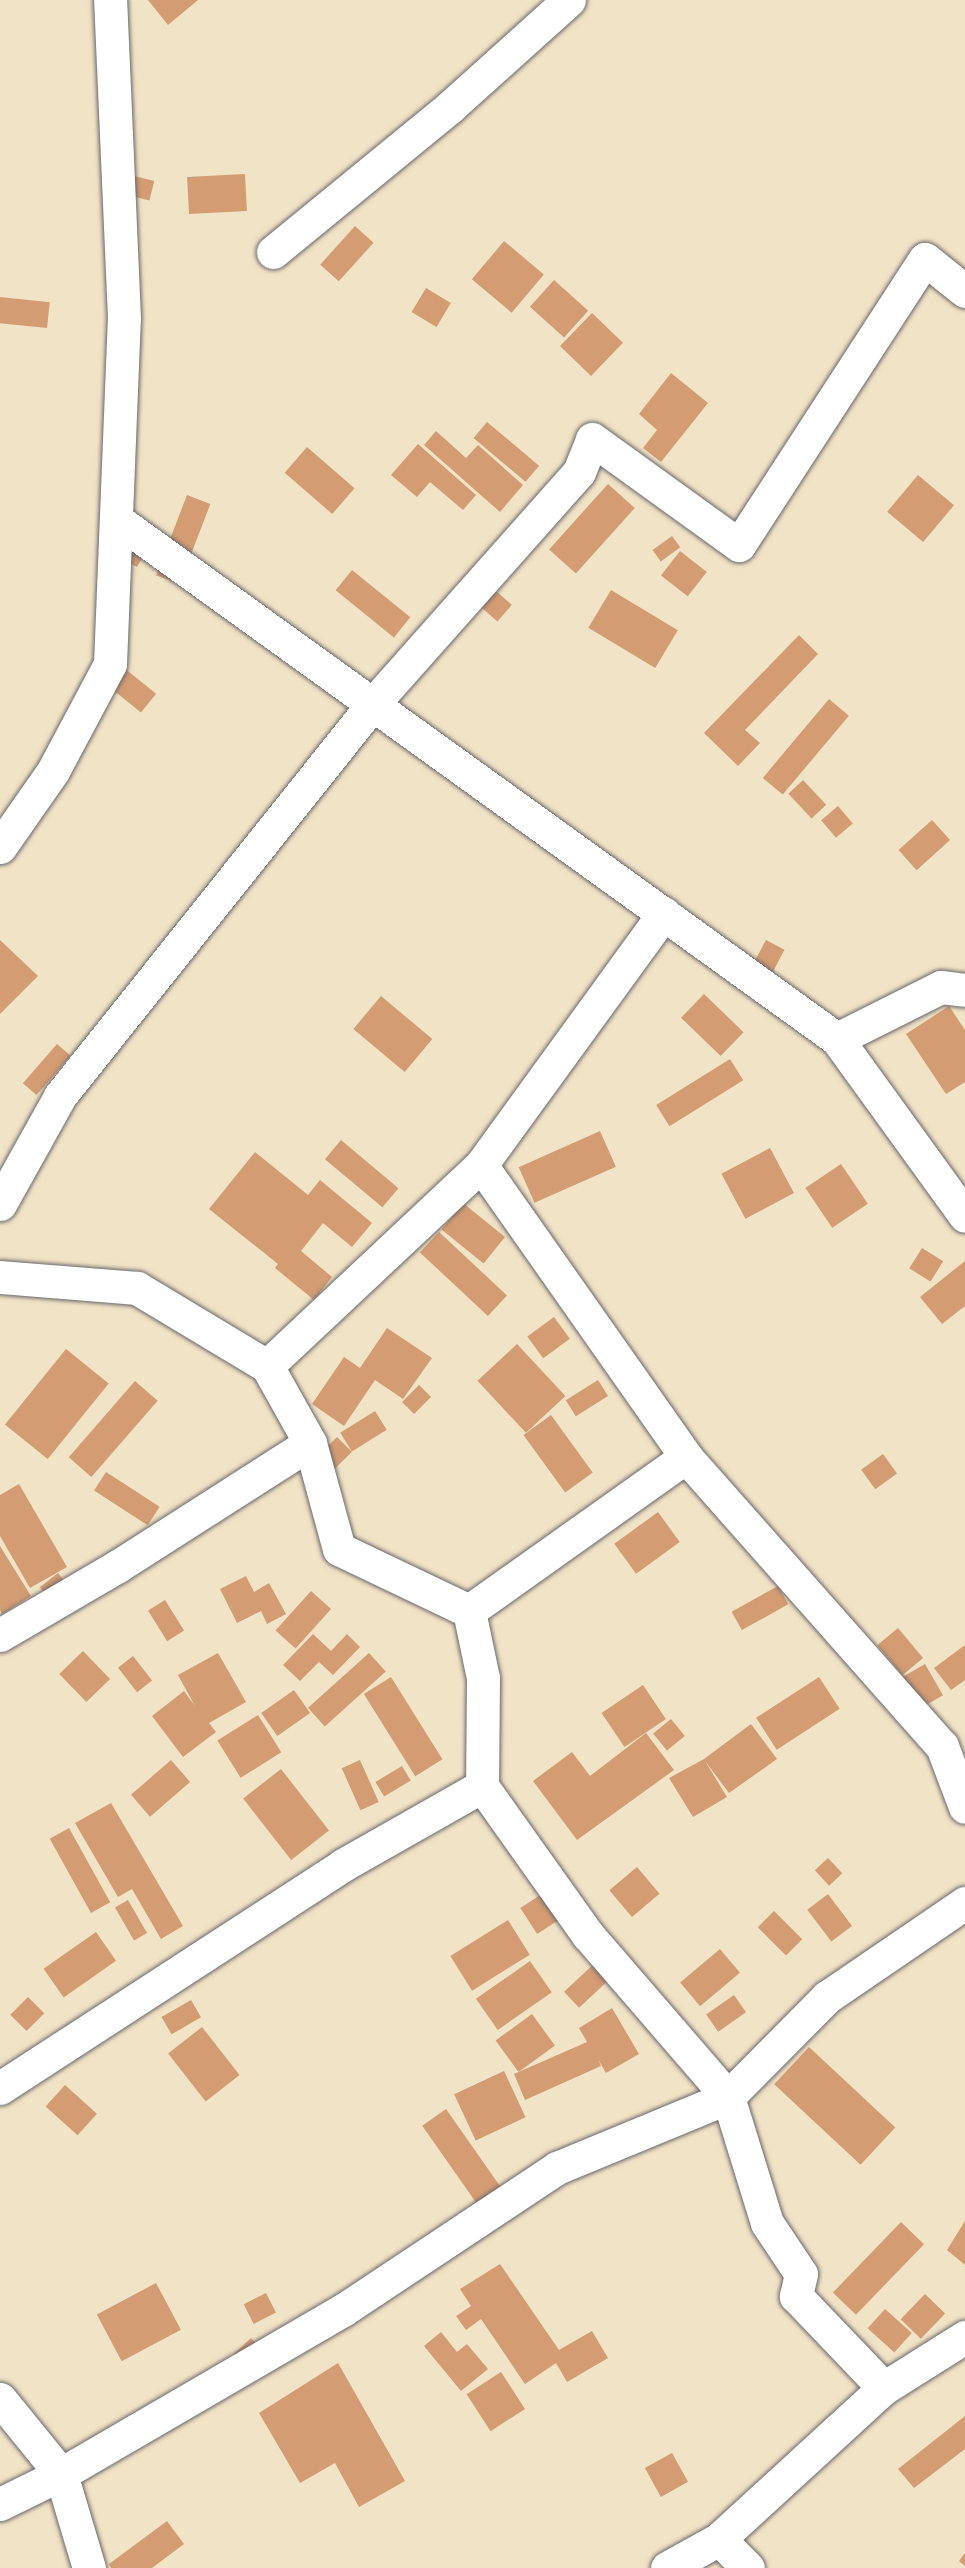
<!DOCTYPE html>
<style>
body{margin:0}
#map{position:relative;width:965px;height:2568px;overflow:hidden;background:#f1e3c5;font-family:"IM FELL English",serif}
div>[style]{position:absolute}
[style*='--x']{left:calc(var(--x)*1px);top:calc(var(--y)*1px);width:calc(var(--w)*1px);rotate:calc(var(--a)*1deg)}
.building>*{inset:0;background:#d39c73;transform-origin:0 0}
.roads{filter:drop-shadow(0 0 2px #6a666b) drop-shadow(0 0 2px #6a666b)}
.minor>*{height:33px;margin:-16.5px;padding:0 16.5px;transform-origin:16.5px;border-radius:16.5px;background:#fff}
span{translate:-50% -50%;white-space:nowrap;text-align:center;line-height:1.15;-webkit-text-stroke:4.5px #fcf5e5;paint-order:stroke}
</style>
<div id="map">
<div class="building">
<i style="clip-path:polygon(148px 0,198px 0,168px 25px)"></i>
<i style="left:245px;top:174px;width:37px;height:58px;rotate:87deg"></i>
<i style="left:130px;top:175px;width:25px;height:20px;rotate:14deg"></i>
<i style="left:355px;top:226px;width:25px;height:52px;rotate:42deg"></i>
<i style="left:504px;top:241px;width:52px;height:50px;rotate:40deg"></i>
<i style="left:554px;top:280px;width:46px;height:36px;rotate:42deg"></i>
<i style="left:426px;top:288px;width:29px;height:28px;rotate:31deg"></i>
<i style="left:0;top:297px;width:50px;height:26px;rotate:6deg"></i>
<i style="left:592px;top:313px;width:43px;height:46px;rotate:44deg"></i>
<i style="clip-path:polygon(671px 373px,708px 403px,661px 462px,643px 448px,657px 430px,639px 414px)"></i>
<i style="left:487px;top:422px;width:68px;height:21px;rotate:40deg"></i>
<i style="clip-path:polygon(436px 431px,466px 458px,478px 445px,523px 485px,500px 512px,424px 445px)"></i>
<i style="clip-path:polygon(418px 444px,476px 495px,463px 510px,430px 482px,417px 497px,391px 475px)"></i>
<i style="left:307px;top:447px;width:63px;height:34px;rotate:41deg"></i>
<i style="left:918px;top:475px;width:47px;height:48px;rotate:40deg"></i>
<i style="left:608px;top:484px;width:36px;height:88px;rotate:42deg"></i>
<i style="left:187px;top:495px;width:25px;height:86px;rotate:21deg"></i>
<i style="left:672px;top:536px;width:14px;height:24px;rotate:54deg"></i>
<i style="clip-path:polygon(150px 545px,137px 567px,115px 555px)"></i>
<i style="left:680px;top:551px;width:34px;height:31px;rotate:38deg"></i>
<i style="left:352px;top:570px;width:75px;height:26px;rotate:39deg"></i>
<i style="left:611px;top:590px;width:78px;height:44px;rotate:31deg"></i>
<i style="left:496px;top:591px;width:21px;height:22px;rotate:41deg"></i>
<i style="clip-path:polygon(799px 635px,818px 654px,745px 730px,760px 743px,738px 766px,704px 733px)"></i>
<i style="left:118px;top:663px;width:49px;height:24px;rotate:39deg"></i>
<i style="left:829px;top:699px;width:26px;height:103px;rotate:40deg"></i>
<i style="left:803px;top:780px;width:34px;height:20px;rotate:47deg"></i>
<i style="left:838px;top:806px;width:23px;height:22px;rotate:50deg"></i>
<i style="left:932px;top:820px;width:27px;height:45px;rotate:48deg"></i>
<i style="clip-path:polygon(0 940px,38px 976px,0 1014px)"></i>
<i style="left:766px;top:940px;width:21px;height:27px;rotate:28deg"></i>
<i style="left:704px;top:994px;width:55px;height:33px;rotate:44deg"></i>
<i style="left:381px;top:996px;width:67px;height:43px;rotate:40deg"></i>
<i style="clip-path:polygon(949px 1006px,965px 1030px,965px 1082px,946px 1094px,906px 1034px)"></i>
<i style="left:57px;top:1044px;width:18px;height:52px;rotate:41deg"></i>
<i style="left:730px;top:1059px;width:25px;height:87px;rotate:58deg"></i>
<i style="left:600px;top:1131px;width:39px;height:89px;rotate:66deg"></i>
<i style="left:341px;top:1140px;width:75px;height:25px;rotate:40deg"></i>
<i style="left:770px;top:1148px;width:51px;height:55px;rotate:62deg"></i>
<i style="clip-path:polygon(255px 1152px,308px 1195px,320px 1180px,372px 1223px,352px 1247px,323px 1223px,301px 1251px,332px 1277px,314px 1300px,275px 1268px,278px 1264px,209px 1209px)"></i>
<i style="left:841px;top:1164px;width:48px;height:43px;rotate:56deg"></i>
<i style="left:463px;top:1203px;width:54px;height:34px;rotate:39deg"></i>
<i style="left:439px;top:1232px;width:93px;height:28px;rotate:43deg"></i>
<i style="left:922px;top:1248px;width:25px;height:24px;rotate:32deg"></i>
<i style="clip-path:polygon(965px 1261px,965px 1306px,942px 1324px,920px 1297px)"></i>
<i style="left:554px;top:1317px;width:27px;height:33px;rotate:54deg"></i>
<i style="clip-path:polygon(387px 1328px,432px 1358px,403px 1399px,375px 1380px,344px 1426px,312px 1404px,344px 1357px,360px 1368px)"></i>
<i style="left:517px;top:1344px;width:71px;height:54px;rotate:47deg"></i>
<i style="left:66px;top:1349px;width:55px;height:97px;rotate:39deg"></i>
<i style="left:598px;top:1380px;width:19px;height:38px;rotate:58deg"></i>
<i style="left:135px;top:1381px;width:30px;height:101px;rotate:41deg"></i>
<i style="left:419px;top:1385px;width:17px;height:24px;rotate:45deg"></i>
<i style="left:375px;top:1411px;width:22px;height:41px;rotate:58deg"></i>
<i style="left:551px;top:1415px;width:71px;height:34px;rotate:54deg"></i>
<i style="left:337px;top:1437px;width:21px;height:37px;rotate:45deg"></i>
<i style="left:883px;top:1454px;width:24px;height:27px;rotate:54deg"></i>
<i style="left:106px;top:1472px;width:64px;height:22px;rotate:33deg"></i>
<i style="clip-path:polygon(19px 1484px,67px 1567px,30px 1588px,0 1536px,0 1495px)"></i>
<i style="left:658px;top:1512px;width:37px;height:54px;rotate:54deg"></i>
<i style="clip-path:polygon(0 1546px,31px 1596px,2px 1614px,0 1610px)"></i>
<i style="left:58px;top:1573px;width:23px;height:23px;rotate:52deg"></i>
<i style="clip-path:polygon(246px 1576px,254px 1592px,269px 1583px,286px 1614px,267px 1624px,261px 1611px,237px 1623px,220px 1589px)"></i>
<i style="left:778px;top:1586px;width:21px;height:53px;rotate:61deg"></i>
<i style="left:311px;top:1591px;width:27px;height:53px;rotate:42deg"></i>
<i style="left:165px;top:1600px;width:36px;height:20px;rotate:58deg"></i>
<i style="left:898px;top:1628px;width:39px;height:27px;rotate:50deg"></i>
<i style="clip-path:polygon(313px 1634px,331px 1651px,347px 1634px,360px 1647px,333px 1675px,319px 1662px,300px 1681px,283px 1665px)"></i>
<i style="clip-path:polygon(965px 1645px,965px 1680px,951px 1690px,934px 1668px)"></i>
<i style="left:83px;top:1651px;width:39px;height:33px;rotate:46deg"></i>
<i style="clip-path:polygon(218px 1653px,246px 1702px,209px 1723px,216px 1732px,183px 1757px,152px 1716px,184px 1691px,195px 1706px,178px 1675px)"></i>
<i style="left:369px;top:1653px;width:25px;height:82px;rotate:48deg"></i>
<i style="left:133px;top:1656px;width:31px;height:19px;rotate:52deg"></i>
<i style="left:925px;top:1664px;width:36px;height:26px;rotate:60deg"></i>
<i style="left:391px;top:1677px;width:97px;height:32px;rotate:58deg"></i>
<i style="left:819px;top:1677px;width:38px;height:75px;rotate:57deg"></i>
<i style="left:643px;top:1685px;width:41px;height:50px;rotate:56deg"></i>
<i style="left:294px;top:1690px;width:28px;height:40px;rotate:55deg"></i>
<i style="left:258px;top:1715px;width:44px;height:48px;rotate:58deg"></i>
<i style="left:671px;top:1719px;width:22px;height:23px;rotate:51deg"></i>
<i style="clip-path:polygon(751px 1724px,777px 1759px,729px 1793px,705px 1761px,727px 1797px,693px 1817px,669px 1778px,704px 1759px)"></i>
<i style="clip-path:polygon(646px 1733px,674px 1770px,577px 1840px,533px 1781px,572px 1752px,590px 1776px)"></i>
<i style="left:171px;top:1760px;width:29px;height:53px;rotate:49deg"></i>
<i style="left:360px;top:1760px;width:46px;height:20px;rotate:66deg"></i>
<i style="left:402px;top:1766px;width:17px;height:31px;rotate:59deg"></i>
<i style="left:281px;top:1769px;width:78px;height:48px;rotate:52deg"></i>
<i style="clip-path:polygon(111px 1803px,183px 1926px,161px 1939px,132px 1889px,118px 1897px,75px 1823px)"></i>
<i style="left:69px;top:1828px;width:85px;height:22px;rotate:61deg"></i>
<i style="left:828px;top:1858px;width:21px;height:18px;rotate:47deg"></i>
<i style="left:637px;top:1867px;width:35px;height:36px;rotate:50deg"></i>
<i style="left:548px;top:1890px;width:31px;height:33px;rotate:57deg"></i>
<i style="left:828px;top:1894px;width:40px;height:26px;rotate:53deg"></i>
<i style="left:128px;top:1900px;width:38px;height:15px;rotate:60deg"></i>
<i style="left:774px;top:1911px;width:40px;height:23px;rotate:45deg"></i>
<i style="left:508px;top:1920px;width:41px;height:68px;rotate:58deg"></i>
<i style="left:96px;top:1932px;width:35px;height:64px;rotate:55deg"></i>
<i style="left:720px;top:1949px;width:31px;height:52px;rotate:50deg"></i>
<i style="left:530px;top:1961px;width:38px;height:66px;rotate:55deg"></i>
<i style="left:597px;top:1961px;width:22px;height:45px;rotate:47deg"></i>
<i style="left:734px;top:1995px;width:21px;height:34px;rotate:55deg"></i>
<i style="left:28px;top:1997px;width:23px;height:25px;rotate:45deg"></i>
<i style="left:191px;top:2000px;width:20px;height:34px;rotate:60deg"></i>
<i style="clip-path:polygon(612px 2008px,639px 2054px,606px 2073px,598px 2059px,601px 2066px,525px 2100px,514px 2074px,587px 2042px,579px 2028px)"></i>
<i style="left:532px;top:2014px;width:39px;height:45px;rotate:54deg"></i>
<i style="left:202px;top:2027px;width:61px;height:43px;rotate:52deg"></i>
<i style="left:809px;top:2047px;width:118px;height:51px;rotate:43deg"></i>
<i style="left:504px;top:2071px;width:51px;height:55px;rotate:65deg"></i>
<i style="left:65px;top:2085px;width:43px;height:29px;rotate:42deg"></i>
<i style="left:446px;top:2109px;width:98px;height:29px;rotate:55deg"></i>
<i style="clip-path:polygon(965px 2221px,965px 2265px,947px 2250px)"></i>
<i style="left:901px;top:2222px;width:32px;height:98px;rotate:44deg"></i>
<i style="clip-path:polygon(500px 2264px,559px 2350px,592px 2331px,608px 2358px,567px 2382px,556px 2363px,525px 2384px,481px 2319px,466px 2330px,456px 2316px,471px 2306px,460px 2289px)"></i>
<i style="left:156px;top:2283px;width:53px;height:67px;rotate:62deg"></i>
<i style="left:266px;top:2293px;width:22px;height:25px;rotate:63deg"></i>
<i style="left:925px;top:2294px;width:28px;height:35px;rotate:44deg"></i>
<i style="left:885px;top:2309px;width:36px;height:26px;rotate:42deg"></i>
<i style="clip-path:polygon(441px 2332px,457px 2352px,467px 2344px,488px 2369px,461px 2391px,424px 2346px)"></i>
<i style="left:251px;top:2338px;width:16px;height:24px;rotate:47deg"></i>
<i style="clip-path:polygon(338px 2363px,405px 2481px,359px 2507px,335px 2463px,300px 2483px,259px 2413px)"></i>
<i style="left:501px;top:2372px;width:44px;height:41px;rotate:57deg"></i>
<i style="clip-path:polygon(965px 2416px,965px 2449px,914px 2488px,898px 2469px)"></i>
<i style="left:672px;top:2453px;width:33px;height:31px;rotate:61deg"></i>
<i style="clip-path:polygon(167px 2521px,184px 2544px,152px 2568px,111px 2568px,109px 2564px)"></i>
<i style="clip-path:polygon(965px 2553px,965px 2566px,959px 2561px)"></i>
</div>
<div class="roads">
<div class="minor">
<i style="--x:273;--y:252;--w:229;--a:-39.3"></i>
<i style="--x:450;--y:107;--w:160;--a:-42"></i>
<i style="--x:117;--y:520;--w:888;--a:35.79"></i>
<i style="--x:837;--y:1039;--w:218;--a:54.1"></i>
<i style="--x:0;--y:847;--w:93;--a:-55.1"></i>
<i style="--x:53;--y:771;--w:121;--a:-62"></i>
<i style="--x:110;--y:664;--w:346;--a:-87.7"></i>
<i style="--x:124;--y:318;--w:318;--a:-92.5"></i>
<i style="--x:837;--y:1039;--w:116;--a:-26.6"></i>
<i style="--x:941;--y:987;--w:24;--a:7"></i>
<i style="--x:481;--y:1165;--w:357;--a:54.9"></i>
<i style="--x:686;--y:1457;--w:386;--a:48.5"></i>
<i style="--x:942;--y:1746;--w:65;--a:69.3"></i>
<i style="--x:0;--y:1204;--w:124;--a:-60.9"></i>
<i style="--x:60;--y:1096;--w:500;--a:-51.41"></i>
<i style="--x:372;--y:705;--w:312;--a:-48.4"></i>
<i style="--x:579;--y:472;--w:35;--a:-68"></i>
<i style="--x:592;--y:439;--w:181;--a:35.8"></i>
<i style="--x:739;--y:545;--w:341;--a:-57"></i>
<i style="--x:925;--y:259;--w:51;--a:38.7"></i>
<i style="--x:0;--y:1277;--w:137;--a:4.6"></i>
<i style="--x:137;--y:1288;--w:152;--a:31"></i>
<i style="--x:267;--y:1366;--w:88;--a:60.8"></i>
<i style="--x:310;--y:1443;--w:110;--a:74.7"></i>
<i style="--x:339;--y:1549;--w:144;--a:25.5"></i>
<i style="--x:469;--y:1611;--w:68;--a:78.2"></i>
<i style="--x:483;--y:1678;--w:108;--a:90.5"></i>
<i style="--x:482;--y:1786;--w:183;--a:54.6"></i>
<i style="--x:588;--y:1935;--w:214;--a:49.2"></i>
<i style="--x:728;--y:2097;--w:132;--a:72.8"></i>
<i style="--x:767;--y:2223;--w:61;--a:56.3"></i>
<i style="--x:801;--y:2274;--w:23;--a:103"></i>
<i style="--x:796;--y:2296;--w:127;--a:46.3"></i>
<i style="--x:267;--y:1366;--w:294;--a:-43.2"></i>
<i style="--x:481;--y:1165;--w:311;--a:-54"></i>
<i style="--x:469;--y:1611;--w:266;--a:-35.4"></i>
<i style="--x:0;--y:1635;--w:137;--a:-30.3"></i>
<i style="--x:118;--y:1566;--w:228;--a:-32.6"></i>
<i style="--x:0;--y:2088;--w:409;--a:-33"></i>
<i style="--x:343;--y:1865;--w:160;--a:-29.6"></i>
<i style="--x:0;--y:2399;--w:97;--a:50.9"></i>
<i style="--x:61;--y:2474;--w:98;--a:73.4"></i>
<i style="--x:0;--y:2504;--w:68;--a:-26.2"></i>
<i style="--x:61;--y:2474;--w:326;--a:-30.2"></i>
<i style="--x:343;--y:2310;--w:257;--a:-33.6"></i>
<i style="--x:557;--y:2168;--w:185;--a:-22.5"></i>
<i style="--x:728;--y:2097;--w:141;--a:-45.3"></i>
<i style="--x:827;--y:1997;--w:167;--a:-34.3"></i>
<i style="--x:719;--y:2539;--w:41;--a:45"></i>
<i style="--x:667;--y:2568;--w:60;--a:-29.1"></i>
<i style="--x:719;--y:2539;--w:224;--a:-42.5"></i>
<i style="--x:884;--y:2388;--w:96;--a:-32.2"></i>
</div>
</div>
</div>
